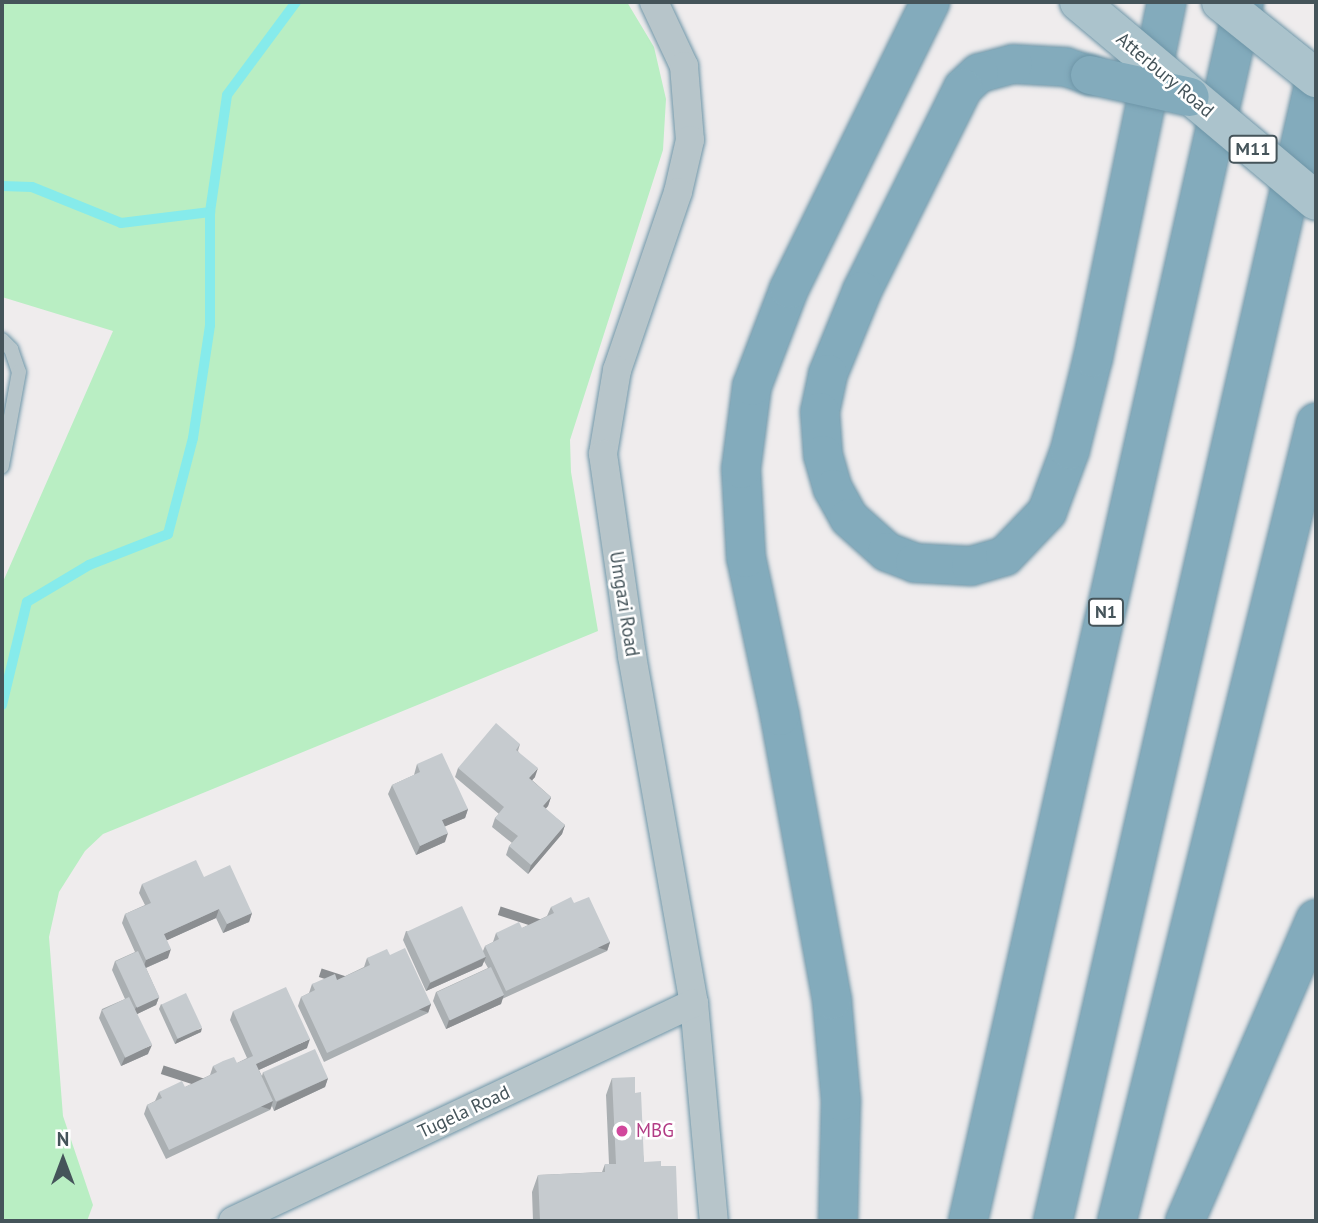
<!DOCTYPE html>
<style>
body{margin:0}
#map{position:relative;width:1318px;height:1223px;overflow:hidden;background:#efeced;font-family:"PT Sans",sans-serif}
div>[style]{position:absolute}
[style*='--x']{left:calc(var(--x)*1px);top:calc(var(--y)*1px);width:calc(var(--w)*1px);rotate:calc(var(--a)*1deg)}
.green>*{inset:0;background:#b9eec3}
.stream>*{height:10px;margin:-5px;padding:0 5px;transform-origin:5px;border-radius:5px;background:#86ebeb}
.roads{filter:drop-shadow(0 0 2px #6f96a8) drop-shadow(0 0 2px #6f96a8)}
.service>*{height:14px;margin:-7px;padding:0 7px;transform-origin:7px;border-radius:7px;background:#b7c5ca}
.minor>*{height:28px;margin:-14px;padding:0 14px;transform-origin:14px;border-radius:14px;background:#b7c5ca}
.motorway>*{height:38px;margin:-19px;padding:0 19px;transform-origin:19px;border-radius:19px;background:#83abbc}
.bridges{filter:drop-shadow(0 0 2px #6f96a8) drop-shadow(0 0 2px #6f96a8)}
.primary-bridge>*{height:38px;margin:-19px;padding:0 19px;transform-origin:19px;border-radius:19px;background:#abc3cc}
.motorway-bridge>*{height:38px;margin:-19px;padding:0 19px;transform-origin:19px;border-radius:19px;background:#83abbc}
.wall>*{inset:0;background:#aaafb2}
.shaded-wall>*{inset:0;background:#8b8e91;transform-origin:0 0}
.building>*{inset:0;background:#c6cbcf;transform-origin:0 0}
.dots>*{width:19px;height:19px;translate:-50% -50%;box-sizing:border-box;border:4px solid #fff;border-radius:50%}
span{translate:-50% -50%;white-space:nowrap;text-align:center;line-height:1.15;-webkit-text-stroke:5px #fff;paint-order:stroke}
.shield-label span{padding:2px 5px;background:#fff;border:2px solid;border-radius:5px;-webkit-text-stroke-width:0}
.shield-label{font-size:18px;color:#45545a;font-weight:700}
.street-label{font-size:19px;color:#45545a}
.hotel-label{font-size:19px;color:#b23c85}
.left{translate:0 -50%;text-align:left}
.frame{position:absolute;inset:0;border:4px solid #45545a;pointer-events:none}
.north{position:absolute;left:28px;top:1125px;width:70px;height:70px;-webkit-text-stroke:5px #fff;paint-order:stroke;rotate:0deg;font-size:19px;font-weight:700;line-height:28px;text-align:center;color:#45545a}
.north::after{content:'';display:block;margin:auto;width:24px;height:32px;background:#45545a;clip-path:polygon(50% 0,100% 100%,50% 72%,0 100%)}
</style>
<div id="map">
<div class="green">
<i style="clip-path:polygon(2px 2px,627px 2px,654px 47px,666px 99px,663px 150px,570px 440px,571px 472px,598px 631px,103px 834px,85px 851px,59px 892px,49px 937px,63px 1116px,93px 1205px,87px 1221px,2px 1221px,2px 584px,113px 331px,2px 297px)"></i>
</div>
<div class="stream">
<i style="--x:2;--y:186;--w:30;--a:2"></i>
<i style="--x:32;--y:187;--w:96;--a:22"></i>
<i style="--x:121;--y:223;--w:90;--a:-7"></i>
<i style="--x:210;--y:212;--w:118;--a:-81.7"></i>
<i style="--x:227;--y:95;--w:116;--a:-53.4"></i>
<i style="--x:2;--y:705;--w:106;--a:-76.4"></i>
<i style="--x:27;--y:602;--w:72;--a:-30.8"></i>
<i style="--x:89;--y:565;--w:85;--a:-21.4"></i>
<i style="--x:168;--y:534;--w:99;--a:-75.4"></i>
<i style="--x:193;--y:438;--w:114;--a:-81.4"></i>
<i style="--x:210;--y:325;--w:113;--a:-90"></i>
</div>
<div class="roads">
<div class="service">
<i style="--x:2;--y:340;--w:13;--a:45"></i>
<i style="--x:11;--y:349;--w:24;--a:71"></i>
<i style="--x:19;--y:372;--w:96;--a:100.3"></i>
</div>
<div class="minor">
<i style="--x:654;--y:2;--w:71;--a:64.9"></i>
<i style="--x:684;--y:66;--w:74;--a:85.4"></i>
<i style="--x:690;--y:140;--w:53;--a:103"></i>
<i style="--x:678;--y:192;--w:188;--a:108.9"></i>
<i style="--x:617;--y:370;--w:85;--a:99.5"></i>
<i style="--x:603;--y:454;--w:204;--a:81.8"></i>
<i style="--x:632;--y:656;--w:352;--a:79.9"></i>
<i style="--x:694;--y:1003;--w:219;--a:84.8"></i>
<i style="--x:233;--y:1221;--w:510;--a:-25.31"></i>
</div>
<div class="motorway">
<i style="--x:1090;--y:75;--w:25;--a:-162"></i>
<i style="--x:1066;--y:67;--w:53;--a:-176.8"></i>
<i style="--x:1013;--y:64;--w:35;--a:165"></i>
<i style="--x:979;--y:73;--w:22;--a:137"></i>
<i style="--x:963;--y:88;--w:227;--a:116.5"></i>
<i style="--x:862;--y:291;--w:90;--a:112.3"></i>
<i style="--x:828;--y:374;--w:39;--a:102"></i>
<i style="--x:820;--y:412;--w:43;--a:86"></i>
<i style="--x:823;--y:455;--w:35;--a:74"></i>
<i style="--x:833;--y:489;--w:33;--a:61"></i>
<i style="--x:849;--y:518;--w:51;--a:41.8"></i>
<i style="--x:887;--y:552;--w:30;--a:21"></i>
<i style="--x:915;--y:563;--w:56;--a:3.1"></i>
<i style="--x:971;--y:566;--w:35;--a:-16"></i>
<i style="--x:1005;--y:556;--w:61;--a:-46.3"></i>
<i style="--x:1047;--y:512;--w:66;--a:-69.6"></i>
<i style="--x:1070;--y:450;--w:95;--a:-76"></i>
<i style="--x:1093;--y:358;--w:364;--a:-78.3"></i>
<i style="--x:838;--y:1221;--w:120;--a:-88.6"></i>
<i style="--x:841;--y:1101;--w:101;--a:-95.1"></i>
<i style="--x:832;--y:1000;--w:289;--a:-100.4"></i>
<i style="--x:780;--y:716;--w:162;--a:-102.1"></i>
<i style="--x:746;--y:558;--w:89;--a:-93.2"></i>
<i style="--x:741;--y:469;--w:84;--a:-82.5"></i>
<i style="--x:752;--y:386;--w:104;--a:-69.1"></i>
<i style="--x:789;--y:289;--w:320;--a:-63.8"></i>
<i style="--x:968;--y:1221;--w:1250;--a:-77.24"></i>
<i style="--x:1053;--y:1221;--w:1176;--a:-77.07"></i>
<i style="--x:1117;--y:1221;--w:823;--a:-76.01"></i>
<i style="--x:1185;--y:1221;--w:329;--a:-66.6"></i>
</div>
</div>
<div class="bridges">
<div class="primary-bridge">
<i style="--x:1079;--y:2;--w:309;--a:40"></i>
<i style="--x:1221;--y:2;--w:122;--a:38.7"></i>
</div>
<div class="motorway-bridge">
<i style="--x:1090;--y:75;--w:102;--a:12.4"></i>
</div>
</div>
<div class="wall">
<i style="clip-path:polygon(520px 744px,518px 751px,535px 777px,532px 780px,551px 797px,548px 806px,545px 809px,565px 825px,562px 834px,528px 874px,506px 855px,509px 846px,512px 843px,492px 827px,495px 818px,499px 814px,455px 777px,458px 768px)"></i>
<i style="clip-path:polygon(417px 764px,468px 809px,465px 818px,445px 826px,445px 842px,416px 855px,388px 794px,392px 785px,414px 775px)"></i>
<i style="clip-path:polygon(204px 877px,252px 913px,249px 922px,223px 933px,216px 918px,167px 940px,168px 958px,146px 968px,159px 997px,156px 1005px,137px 1014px,148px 1054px,121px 1066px,99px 1018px,102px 1009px,125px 999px,112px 970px,115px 961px,135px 952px,122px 923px,125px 914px,145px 905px,139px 893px,142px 884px)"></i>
<i style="clip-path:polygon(574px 903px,610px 942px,607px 951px,502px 999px,501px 1004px,446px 1029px,433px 1001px,436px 992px,488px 968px,484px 961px,482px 966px,426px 991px,403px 940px,406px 931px,483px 951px,485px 946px,493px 942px,496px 933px,522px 928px,547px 916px,551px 907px)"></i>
<i style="clip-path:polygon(390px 955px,431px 1004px,428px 1013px,324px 1062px,298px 1006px,301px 997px,309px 993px,312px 984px,337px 980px,364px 967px,367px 958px)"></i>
<i style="clip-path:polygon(161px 1004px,201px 1032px,175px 1044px,159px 1009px)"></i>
<i style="clip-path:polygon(233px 1011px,307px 1048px,259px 1070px,262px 1076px,263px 1072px,328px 1078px,325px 1087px,274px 1111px,272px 1106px,270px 1110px,166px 1159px,144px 1114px,147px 1105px,155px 1101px,159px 1092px,185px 1087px,210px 1075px,213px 1066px,237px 1063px,247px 1058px,230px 1020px)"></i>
<i style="clip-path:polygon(612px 1078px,635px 1093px,644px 1162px,661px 1166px,678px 1221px,533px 1221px,532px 1192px,538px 1175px,602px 1172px,605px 1164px,609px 1164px,606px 1095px)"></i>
</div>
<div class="shaded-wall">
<i style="clip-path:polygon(538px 768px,535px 777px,526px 787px,529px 778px)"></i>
<i style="clip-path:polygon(551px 797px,548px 806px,540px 815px,543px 806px)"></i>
<i style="clip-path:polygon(468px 809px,465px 818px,439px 829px,442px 820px)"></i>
<i style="clip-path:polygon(565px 825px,562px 834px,528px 874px,531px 865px)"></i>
<i style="clip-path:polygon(448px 833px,445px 842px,416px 855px,420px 846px)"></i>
<i style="clip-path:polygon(219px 909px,216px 918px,161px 943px,164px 934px)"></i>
<i style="clip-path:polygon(252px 913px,249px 922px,223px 933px,227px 924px)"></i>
<i style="left:610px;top:942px;width:9px;height:115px;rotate:108deg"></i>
<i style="clip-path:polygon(171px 949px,168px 958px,143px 969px,146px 960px)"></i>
<i style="clip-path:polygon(486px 957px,482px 966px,426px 991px,430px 983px)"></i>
<i style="clip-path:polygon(504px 995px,501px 1004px,446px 1029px,449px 1020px)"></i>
<i style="clip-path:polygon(159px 997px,156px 1005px,133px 1016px,136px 1007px)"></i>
<i style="left:431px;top:1004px;width:9px;height:115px;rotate:108deg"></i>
<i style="clip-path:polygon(202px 1028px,201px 1032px,175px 1044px,177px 1039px)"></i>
<i style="clip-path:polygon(310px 1039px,307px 1048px,252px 1073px,256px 1064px)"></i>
<i style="clip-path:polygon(152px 1045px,148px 1054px,121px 1066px,125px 1057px)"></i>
<i style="clip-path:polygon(328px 1078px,325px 1087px,274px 1111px,277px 1102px)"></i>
<i style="left:273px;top:1101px;width:9px;height:115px;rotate:108deg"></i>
</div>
<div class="building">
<i style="clip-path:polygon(496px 723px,520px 744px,516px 750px,538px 768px,529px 778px,551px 797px,543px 806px,565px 825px,531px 865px,509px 846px,518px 836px,495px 818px,504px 807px,458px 768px)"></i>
<i style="clip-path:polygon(442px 753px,468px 809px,442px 820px,448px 833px,420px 846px,392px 785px,420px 772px,417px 764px)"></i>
<i style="clip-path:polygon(196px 860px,204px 877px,230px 865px,252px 913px,227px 924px,219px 909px,164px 934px,171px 949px,146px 960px,125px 914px,151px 903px,142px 884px)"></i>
<i style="clip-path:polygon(571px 897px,574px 903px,589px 897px,610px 942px,506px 991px,485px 946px,499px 939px,496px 933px,519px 922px,522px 928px,554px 913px,551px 907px)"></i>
<i style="left:462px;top:906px;width:56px;height:61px;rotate:65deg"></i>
<i style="clip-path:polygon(405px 948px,431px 1004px,327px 1053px,301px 997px,315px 990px,312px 984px,335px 974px,337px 980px,370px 965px,367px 958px,387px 949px,390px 955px)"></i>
<i style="left:138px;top:951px;width:51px;height:25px;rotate:65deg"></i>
<i style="left:491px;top:967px;width:31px;height:60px;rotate:65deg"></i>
<i style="clip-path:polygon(286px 987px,310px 1039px,256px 1064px,273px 1101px,169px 1150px,147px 1105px,162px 1098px,159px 1092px,182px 1081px,185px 1087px,217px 1072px,213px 1066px,223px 1061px,234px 1057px,237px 1063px,253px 1056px,233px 1011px)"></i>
<i style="left:186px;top:993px;width:38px;height:27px;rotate:65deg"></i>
<i style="left:129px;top:997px;width:53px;height:30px;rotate:64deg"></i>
<i style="left:315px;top:1049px;width:32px;height:57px;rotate:66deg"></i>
<i style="clip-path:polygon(635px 1077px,635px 1093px,641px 1092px,644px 1162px,661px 1161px,661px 1166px,676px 1166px,678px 1221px,540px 1221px,538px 1175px,605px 1172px,605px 1164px,616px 1164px,612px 1078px)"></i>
</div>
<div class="dots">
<i style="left:622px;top:1131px;background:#d1479c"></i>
</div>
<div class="shield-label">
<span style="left:1253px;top:149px">M11</span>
<span style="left:1106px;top:612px">N1</span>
</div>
<div class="street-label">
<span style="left:1165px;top:75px;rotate:40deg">Atterbury Road</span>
<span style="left:624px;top:604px;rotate:81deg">Umgazi Road</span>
<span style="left:464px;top:1112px;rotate:-25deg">Tugela Road</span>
</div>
<div class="hotel-label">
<span class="left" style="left:636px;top:1131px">MBG</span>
</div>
<div class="frame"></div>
<div class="north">N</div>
</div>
